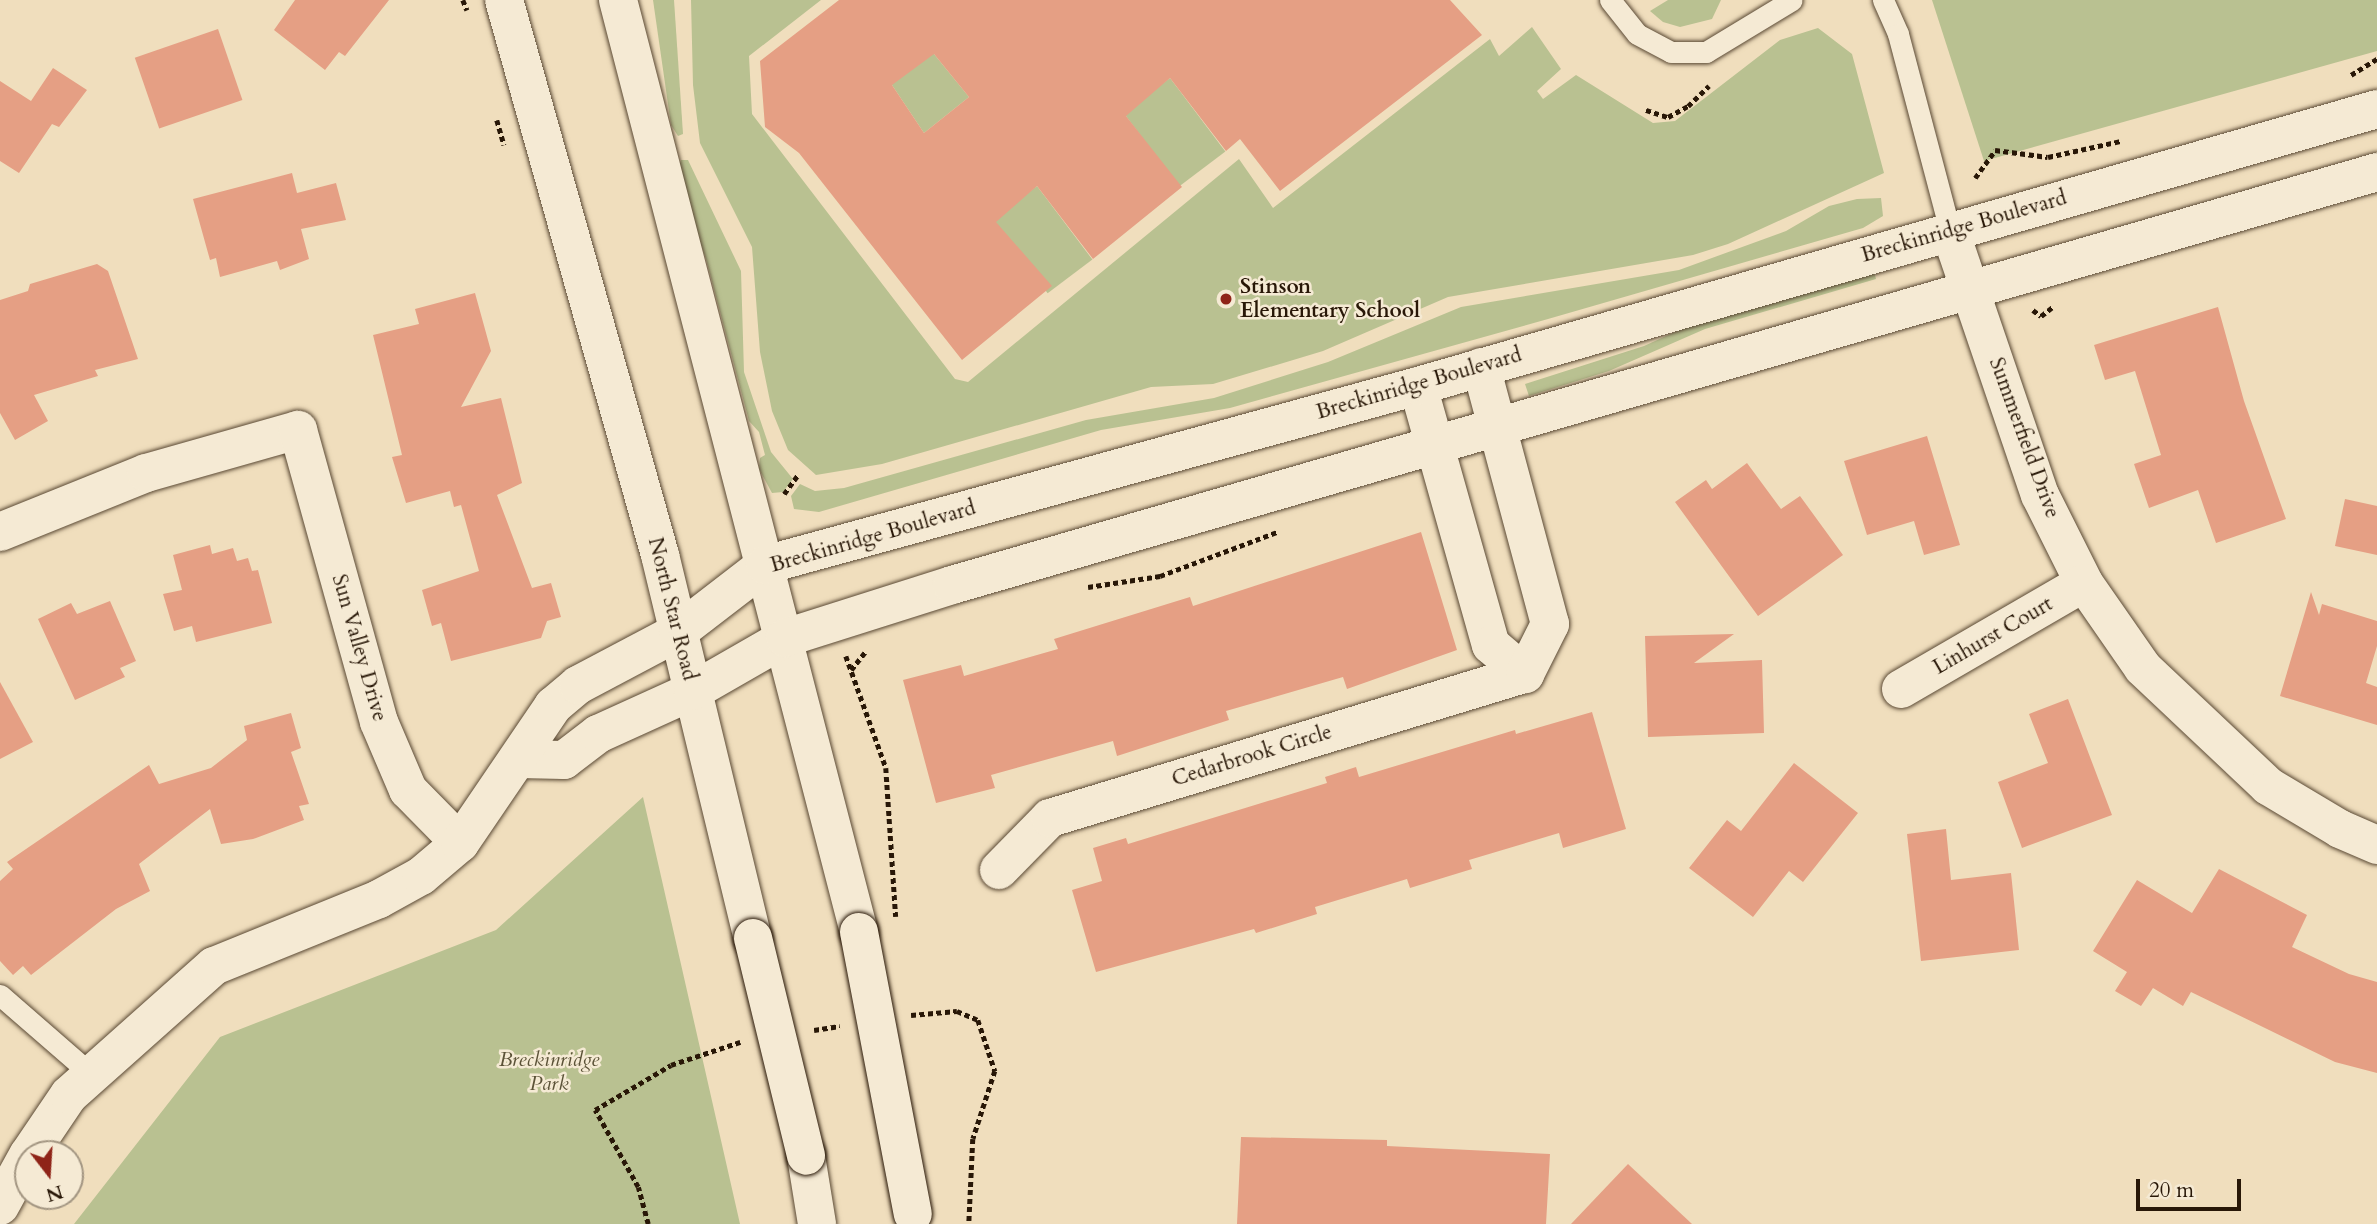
<!DOCTYPE html>
<style>
body{margin:0}
#map{position:relative;width:2377px;height:1224px;overflow:hidden;background:#f0debd;font-family:Cardo,serif}
div>[style]{position:absolute}
[style*='--x']{left:calc(var(--x)*1px);top:calc(var(--y)*1px);width:calc(var(--w)*1px);rotate:calc(var(--a)*1deg)}
.green>*{inset:0;background:#b9c191;transform-origin:0 0}
.building>*{inset:0;background:#e59f84;transform-origin:0 0}
.path>*{height:4.5px;margin-top:-2.25px;transform-origin:0;background:repeating-linear-gradient(90deg,#281707 0 5px,transparent 0 8.5px)}
.roads{filter:drop-shadow(0 0 2px #5a4934) drop-shadow(0 0 2px #5a4934)}
.lane>*{height:21px;margin:-10.5px;padding:0 10.5px;transform-origin:10.5px;border-radius:10.5px;background:#f5ead4}
.street>*{height:38px;margin:-19px;padding:0 19px;transform-origin:19px;border-radius:19px;background:#f5ead4}
.secondary>*{height:38px;margin:-19px;padding:0 19px;transform-origin:19px;border-radius:19px;background:#f5ead4}
.bridges{filter:drop-shadow(0 0 2px #281707) drop-shadow(0 0 2px #281707)}
.secondary-bridge>*{height:38px;margin:-19px;padding:0 19px;transform-origin:19px;border-radius:19px;background:#f5ead4}
.dots>*{width:19px;height:19px;translate:-50% -50%;box-sizing:border-box;border:4px solid #f5ead4;border-radius:50%}
span{translate:-50% -50%;white-space:nowrap;text-align:center;line-height:1.15;-webkit-text-stroke:5px #f5ead4;paint-order:stroke}
.street-label{font-size:21px;color:#281707}
.poi-label{font-size:21px;color:#281707;font-weight:700}
.left{translate:0 -50%;text-align:left}
.park-label{font-size:21px;color:#5b5237;font-style:italic}
.north{position:absolute;left:14px;top:1140px;width:70px;height:70px;box-sizing:border-box;background:#f5ead4;border:2px solid #a39682;border-radius:50%;rotate:163deg;font-size:19px;font-weight:700;line-height:28px;text-align:center;color:#281707}
.north::after{content:'';display:block;margin:auto;width:24px;height:32px;background:#8f2418;clip-path:polygon(50% 0,100% 100%,50% 72%,0 100%)}
.scale{position:absolute;left:2136px;top:1179px;width:105px;height:32px;box-sizing:border-box;border:4px solid #281707;border-top:0;padding-left:9px;font-size:21px;line-height:24px;white-space:nowrap;color:#281707;-webkit-text-stroke:5px #f5ead4;paint-order:stroke}
</style>
<div id="map">
<div class="green">
<i style="clip-path:polygon(653px 0,674px 0,683px 134px,678px 136px,671px 125px)"></i>
<i style="clip-path:polygon(691px 0,821px 0,749px 56px,752px 114px,955px 379px,968px 382px,1239px 159px,1273px 208px,1490px 39px,1499px 56px,1532px 27px,1561px 69px,1537px 91px,1543px 99px,1576px 75px,1653px 123px,1675px 121px,1780px 40px,1818px 28px,1852px 54px,1884px 173px,1728px 244px,1693px 255px,1448px 297px,1323px 351px,1213px 384px,1151px 387px,882px 464px,816px 475px,788px 450px,772px 411px,760px 352px,752px 247px,700px 143px,693px 85px)"></i>
<i style="clip-path:polygon(890px 0,969px 97px,924px 133px,892px 85px)"></i>
<i style="clip-path:polygon(1668px 0,1721px 0,1712px 19px,1680px 27px,1663px 22px,1650px 11px)"></i>
<i style="clip-path:polygon(1932px 0,2377px 0,2377px 51px,1984px 161px)"></i>
<i style="left:1170px;top:78px;width:92px;height:58px;rotate:53deg"></i>
<i style="clip-path:polygon(681px 160px,688px 160px,741px 271px,744px 372px,771px 452px,793px 479px,783px 492px,772px 493px,759px 469px,760px 458px,765px 455px,759px 432px,749px 421px,706px 259px,676px 174px)"></i>
<i style="left:1037px;top:186px;width:92px;height:56px;rotate:53deg"></i>
<i style="clip-path:polygon(1881px 198px,1883px 216px,1863px 228px,1548px 319px,1230px 408px,1101px 430px,819px 512px,794px 509px,791px 496px,800px 484px,815px 491px,844px 488px,1086px 420px,1214px 398px,1328px 362px,1461px 307px,1679px 270px,1786px 231px,1829px 206px,1857px 199px)"></i>
<i style="clip-path:polygon(1873px 267px,1876px 279px,1705px 329px,1609px 371px,1529px 396px,1525px 384px,1644px 346px,1708px 317px)"></i>
<i style="clip-path:polygon(643px 797px,740px 1224px,74px 1224px,220px 1037px,496px 930px)"></i>
</div>
<div class="building">
<i style="clip-path:polygon(295px 0,389px 0,345px 56px,339px 52px,325px 70px,274px 30px)"></i>
<i style="clip-path:polygon(evenodd,839px 0,1450px 0,1482px 35px,1280px 191px,1240px 139px,1226px 151px,1170px 78px,1126px 116px,1182px 187px,1093px 259px,1037px 186px,996px 222px,1052px 286px,962px 360px,799px 153px,765px 127px,760px 61px,839px 0,934px 54px,969px 97px,924px 133px,892px 85px,934px 54px)"></i>
<i style="left:218px;top:29px;width:75px;height:88px;rotate:71deg"></i>
<i style="clip-path:polygon(53px 68px,87px 90px,59px 127px,52px 124px,19px 173px,0 161px,0 81px,31px 101px)"></i>
<i style="clip-path:polygon(292px 173px,297px 193px,336px 183px,346px 220px,301px 229px,309px 259px,280px 270px,277px 261px,220px 277px,216px 258px,210px 260px,193px 199px)"></i>
<i style="clip-path:polygon(97px 264px,108px 271px,138px 359px,95px 370px,98px 376px,34px 395px,48px 421px,15px 440px,0 413px,0 300px,28px 291px,30px 284px)"></i>
<i style="clip-path:polygon(475px 293px,491px 351px,461px 407px,501px 398px,522px 483px,497px 495px,532px 588px,551px 583px,561px 617px,547px 621px,541px 638px,451px 661px,441px 623px,432px 626px,422px 590px,479px 571px,461px 505px,454px 507px,450px 491px,406px 503px,392px 457px,402px 455px,373px 335px,419px 324px,415px 309px)"></i>
<i style="clip-path:polygon(2218px 307px,2244px 401px,2286px 519px,2216px 543px,2198px 490px,2149px 508px,2134px 464px,2161px 455px,2135px 371px,2105px 380px,2094px 345px)"></i>
<i style="clip-path:polygon(1927px 436px,1960px 545px,1924px 555px,1914px 521px,1867px 535px,1844px 461px)"></i>
<i style="clip-path:polygon(1747px 463px,1781px 509px,1800px 496px,1843px 555px,1758px 616px,1675px 502px,1706px 480px,1712px 489px)"></i>
<i style="clip-path:polygon(2345px 499px,2377px 506px,2377px 555px,2335px 546px)"></i>
<i style="clip-path:polygon(1421px 532px,1457px 650px,1347px 689px,1343px 677px,1226px 711px,1229px 720px,1117px 756px,1113px 741px,991px 775px,995px 788px,936px 803px,903px 680px,961px 665px,964px 676px,1058px 649px,1054px 639px,1190px 597px,1193px 606px)"></i>
<i style="clip-path:polygon(210px 545px,212px 554px,233px 548px,237px 561px,248px 558px,252px 571px,258px 570px,272px 623px,196px 642px,192px 626px,174px 631px,163px 594px,182px 590px,173px 555px)"></i>
<i style="clip-path:polygon(2311px 592px,2319px 615px,2322px 604px,2377px 621px,2377px 646px,2366px 683px,2377px 687px,2377px 725px,2280px 696px)"></i>
<i style="clip-path:polygon(110px 601px,136px 661px,120px 668px,125px 677px,75px 700px,38px 619px,71px 603px,77px 614px)"></i>
<i style="clip-path:polygon(1734px 634px,1694px 663px,1762px 660px,1764px 733px,1648px 737px,1645px 636px)"></i>
<i style="clip-path:polygon(0 682px,33px 742px,0 759px)"></i>
<i style="clip-path:polygon(2068px 699px,2112px 815px,2022px 848px,1998px 782px,2048px 763px,2029px 714px)"></i>
<i style="clip-path:polygon(1592px 712px,1626px 829px,1563px 848px,1559px 833px,1469px 860px,1472px 869px,1410px 888px,1407px 879px,1315px 907px,1317px 914px,1256px 933px,1254px 929px,1096px 972px,1072px 890px,1102px 881px,1093px 848px,1126px 838px,1128px 844px,1327px 783px,1325px 777px,1356px 767px,1359px 777px,1515px 730px,1516px 734px)"></i>
<i style="clip-path:polygon(291px 713px,301px 748px,291px 752px,309px 804px,299px 806px,304px 820px,253px 839px,221px 844px,210px 809px,139px 864px,150px 891px,116px 909px,31px 975px,23px 966px,13px 975px,0 961px,0 881px,13px 869px,7px 862px,149px 765px,159px 784px,211px 768px,247px 740px,244px 726px)"></i>
<i style="clip-path:polygon(1794px 763px,1858px 813px,1803px 882px,1789px 871px,1753px 917px,1689px 868px,1727px 820px,1741px 831px)"></i>
<i style="clip-path:polygon(1946px 829px,1951px 880px,2011px 873px,2019px 950px,1921px 961px,1907px 834px)"></i>
<i style="clip-path:polygon(2219px 869px,2307px 915px,2292px 947px,2349px 974px,2377px 982px,2377px 1073px,2335px 1062px,2191px 992px,2183px 1006px,2153px 988px,2141px 1006px,2115px 991px,2127px 972px,2093px 951px,2137px 880px,2192px 913px)"></i>
<i style="clip-path:polygon(1241px 1137px,1387px 1140px,1387px 1146px,1550px 1154px,1546px 1224px,1237px 1224px)"></i>
<i style="clip-path:polygon(1628px 1164px,1692px 1224px,1571px 1224px)"></i>
</div>
<div class="path">
<i style="--x:463;--y:0;--w:11;--a:68"></i>
<i style="--x:2351;--y:75;--w:31;--a:-32"></i>
<i style="--x:1646;--y:110;--w:23;--a:18"></i>
<i style="--x:1668;--y:117;--w:23;--a:-29"></i>
<i style="--x:1688;--y:106;--w:29;--a:-44"></i>
<i style="--x:497;--y:120;--w:26;--a:74"></i>
<i style="--x:1975;--y:178;--w:34;--a:-54"></i>
<i style="--x:1995;--y:150;--w:53;--a:7.5"></i>
<i style="--x:2048;--y:157;--w:75;--a:-12.4"></i>
<i style="--x:2033;--y:310;--w:10;--a:37"></i>
<i style="--x:2041;--y:316;--w:16;--a:-38"></i>
<i style="--x:784;--y:494;--w:24;--a:-54"></i>
<i style="--x:1088;--y:587;--w:73;--a:-8.7"></i>
<i style="--x:1160;--y:576;--w:125;--a:-20.6"></i>
<i style="--x:846;--y:656;--w:119;--a:70.3"></i>
<i style="--x:886;--y:768;--w:149;--a:86.2"></i>
<i style="--x:851;--y:670;--w:24;--a:-52"></i>
<i style="--x:911;--y:1015;--w:46;--a:-5"></i>
<i style="--x:957;--y:1011;--w:23;--a:23"></i>
<i style="--x:978;--y:1020;--w:54;--a:71.6"></i>
<i style="--x:995;--y:1071;--w:71;--a:107.9"></i>
<i style="--x:973;--y:1139;--w:85;--a:92.7"></i>
<i style="--x:814;--y:1030;--w:26;--a:-9"></i>
<i style="--x:648;--y:1224;--w:38;--a:-105"></i>
<i style="--x:638;--y:1187;--w:88;--a:-119.2"></i>
<i style="--x:595;--y:1110;--w:88;--a:-30.6"></i>
<i style="--x:671;--y:1065;--w:73;--a:-18.4"></i>
</div>
<div class="roads">
<div class="lane">
<i style="--x:1610;--y:0;--w:43;--a:51.5"></i>
<i style="--x:1637;--y:34;--w:38;--a:28"></i>
<i style="--x:1671;--y:52;--w:35;--a:0"></i>
<i style="--x:1706;--y:52;--w:100;--a:-31.2"></i>
<i style="--x:1883;--y:0;--w:37;--a:66"></i>
<i style="--x:1898;--y:34;--w:204;--a:75.2"></i>
<i style="--x:0;--y:995;--w:121;--a:41"></i>
</div>
<div class="street">
<i style="--x:1950;--y:231;--w:279;--a:71.2"></i>
<i style="--x:2040;--y:495;--w:98;--a:63.4"></i>
<i style="--x:2084;--y:583;--w:103;--a:55.2"></i>
<i style="--x:2143;--y:668;--w:172;--a:43.3"></i>
<i style="--x:2268;--y:786;--w:84;--a:30.8"></i>
<i style="--x:2340;--y:829;--w:40;--a:23.4"></i>
<i style="--x:1418;--y:386;--w:269;--a:74.3"></i>
<i style="--x:1491;--y:645;--w:45;--a:40.5"></i>
<i style="--x:0;--y:532;--w:157;--a:-22"></i>
<i style="--x:146;--y:473;--w:158;--a:-15.8"></i>
<i style="--x:298;--y:430;--w:303;--a:74.5"></i>
<i style="--x:379;--y:722;--w:74;--a:66.9"></i>
<i style="--x:408;--y:790;--w:74;--a:45.5"></i>
<i style="--x:1901;--y:689;--w:211;--a:-30.1"></i>
<i style="--x:519;--y:759;--w:45;--a:1.3"></i>
<i style="--x:564;--y:760;--w:43;--a:-37.4"></i>
<i style="--x:598;--y:734;--w:104;--a:-24.4"></i>
<i style="--x:999;--y:870;--w:73;--a:-45.6"></i>
<i style="--x:1050;--y:818;--w:496;--a:-16.9"></i>
<i style="--x:1525;--y:674;--w:56;--a:-63.4"></i>
<i style="--x:1550;--y:624;--w:266;--a:-105"></i>
<i style="--x:29;--y:1154;--w:71;--a:-55.9"></i>
<i style="--x:69;--y:1095;--w:194;--a:-41.7"></i>
<i style="--x:214;--y:966;--w:178;--a:-22.1"></i>
<i style="--x:379;--y:899;--w:48;--a:-28.7"></i>
<i style="--x:421;--y:876;--w:51;--a:-40.2"></i>
<i style="--x:460;--y:843;--w:166;--a:-55.8"></i>
<i style="--x:553;--y:706;--w:33;--a:-40"></i>
<i style="--x:578;--y:685;--w:113;--a:-27.9"></i>
<i style="--x:0;--y:1206;--w:58;--a:-61.2"></i>
</div>
<div class="secondary">
<i style="--x:504;--y:0;--w:577;--a:74.3"></i>
<i style="--x:660;--y:555;--w:394;--a:76.4"></i>
<i style="--x:618;--y:0;--w:963;--a:75.5"></i>
<i style="--x:678;--y:632;--w:110;--a:-37.6"></i>
<i style="--x:765;--y:565;--w:677;--a:-15.33"></i>
<i style="--x:1418;--y:386;--w:998;--a:-16.11"></i>
<i style="--x:693;--y:691;--w:106;--a:-29.9"></i>
<i style="--x:785;--y:638;--w:175;--a:-17.6"></i>
<i style="--x:952;--y:585;--w:1484;--a:-16.16"></i>
<i style="--x:806;--y:1156;--w:69;--a:80.8"></i>
</div>
</div>
<div class="bridges">
<div class="secondary-bridge">
<i style="--x:859;--y:932;--w:287;--a:79.2"></i>
<i style="--x:753;--y:938;--w:224;--a:76.3"></i>
</div>
</div>
<div class="dots">
<i style="left:1226px;top:299px;background:#8f2418"></i>
</div>
<div class="street-label">
<span style="left:1964px;top:227px;rotate:-16deg">Breckinridge Boulevard</span>
<span style="left:1419px;top:384px;rotate:-16deg">Breckinridge Boulevard</span>
<span style="left:2024px;top:438px;rotate:70deg">Summerfield Drive</span>
<span style="left:873px;top:537px;rotate:-16deg">Breckinridge Boulevard</span>
<span style="left:672px;top:609px;rotate:76deg">North Star Road</span>
<span style="left:1993px;top:636px;rotate:-30deg">Linhurst Court</span>
<span style="left:359px;top:648px;rotate:74deg">Sun Valley Drive</span>
<span style="left:1252px;top:756px;rotate:-17deg">Cedarbrook Circle</span>
</div>
<div class="poi-label">
<span class="left" style="left:1240px;top:299px">Stinson<br>Elementary School</span>
</div>
<div class="park-label">
<span style="left:549px;top:1072px">Breckinridge<br>Park</span>
</div>
<div class="north">N</div>
<div class="scale">20 m</div>
</div>
